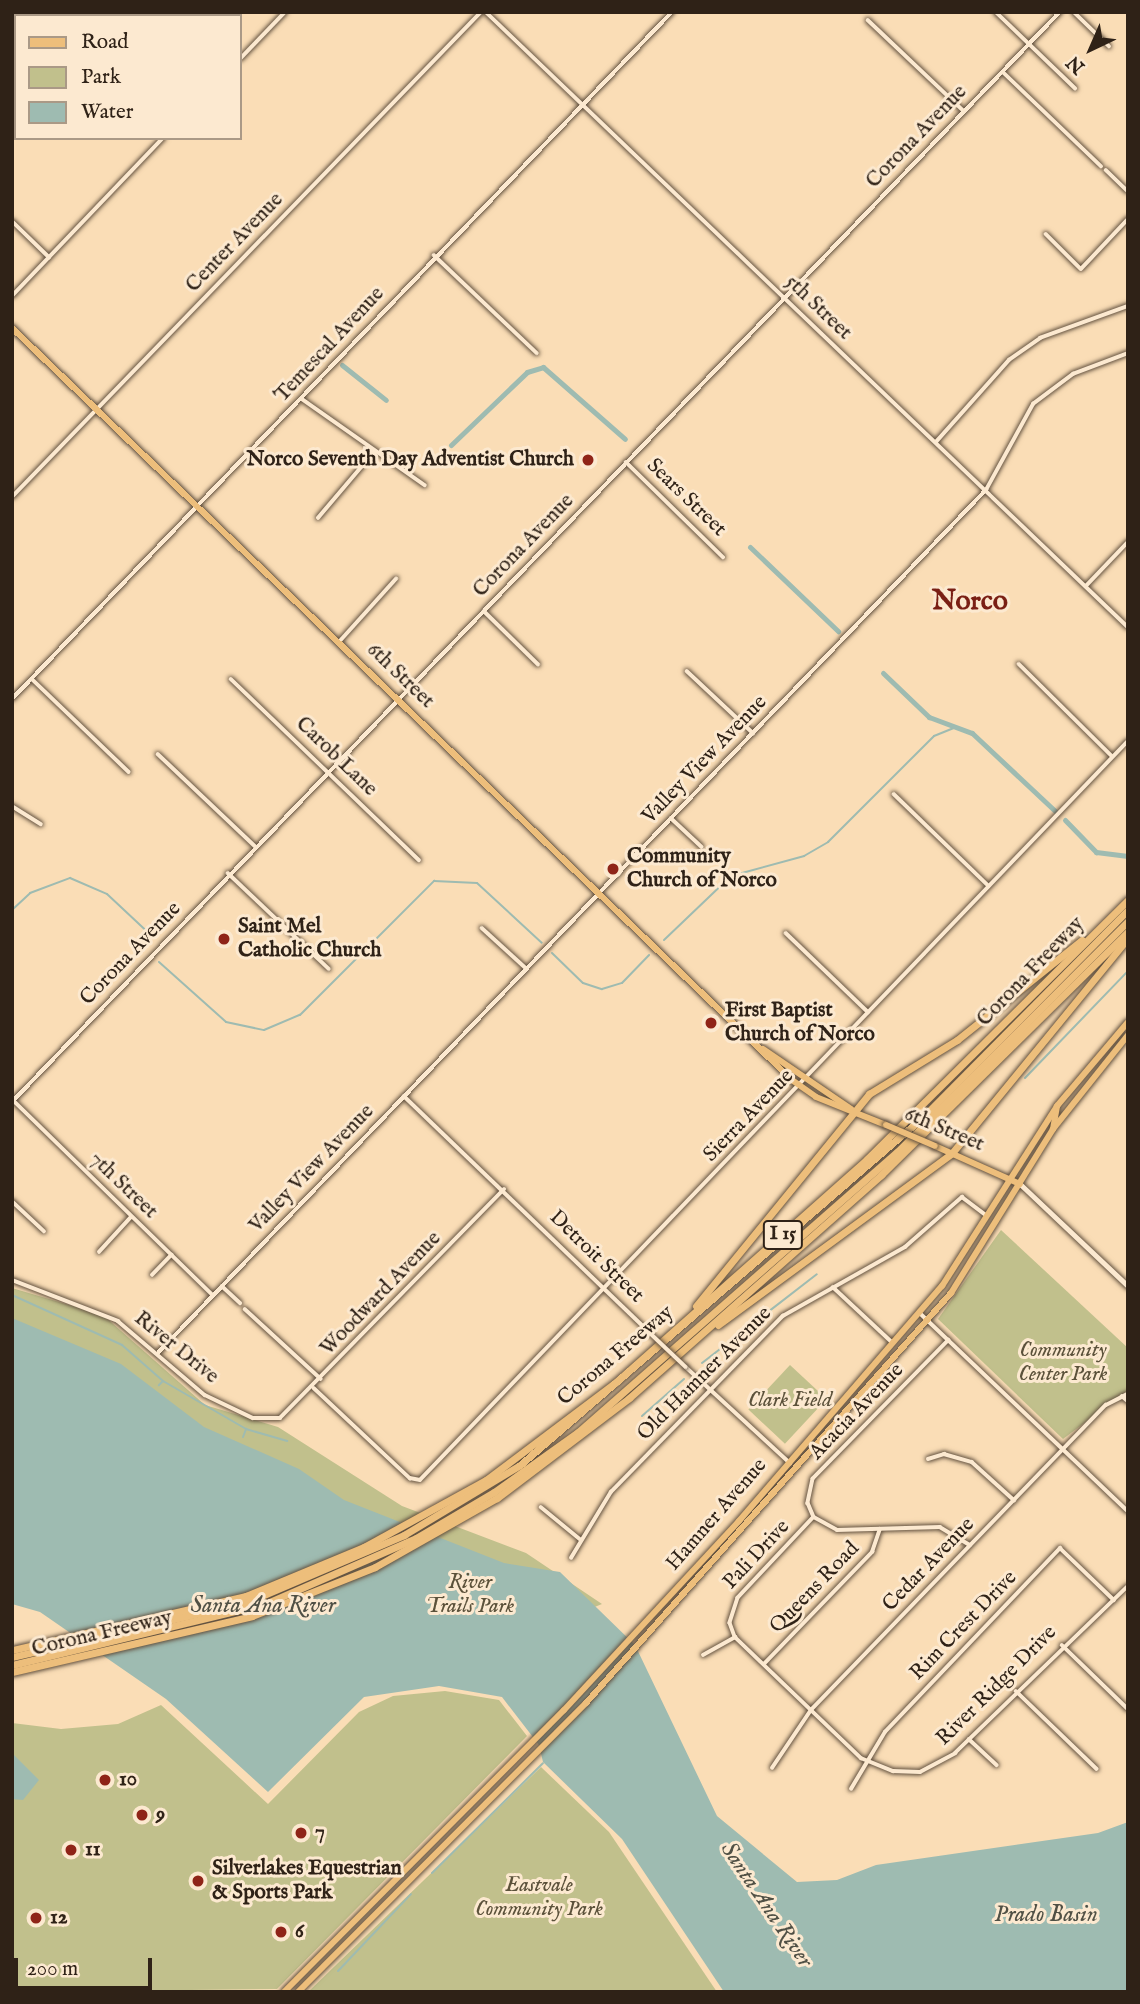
<!DOCTYPE html>
<style>
body{margin:0}
#map{position:relative;width:1140px;height:2004px;overflow:hidden;background:#faddb6;font-family:"IM FELL English",serif}
div>[style]{position:absolute}
[style*='--x']{left:calc(var(--x)*1px);top:calc(var(--y)*1px);width:calc(var(--w)*1px);rotate:calc(var(--a)*1deg)}
.green>*{inset:0;background:#c1c08c;transform-origin:0 0}
.water>*{inset:0;background:#9ebbb1}
.stream>*{height:2px;margin:-1px;padding:0 1px;transform-origin:1px;border-radius:1px;background:#9ebbb1}
.canal>*{height:5px;margin:-2.5px;padding:0 2.5px;transform-origin:2.5px;border-radius:2.5px;background:#9ebbb1}
.roads{filter:drop-shadow(0 0 2px #62513f) drop-shadow(0 0 2px #62513f)}
.street>*{height:3.5px;margin:-1.75px;padding:0 1.75px;transform-origin:1.75px;border-radius:1.75px;background:#fce9d0}
.secondary>*{height:5px;margin:-2.5px;padding:0 2.5px;transform-origin:2.5px;border-radius:2.5px;background:#fce9d0}
.primary>*{height:6px;margin:-3px;padding:0 3px;transform-origin:3px;border-radius:3px;background:#edbe7b}
.highway>*{height:7px;margin:-3.5px;padding:0 3.5px;transform-origin:3.5px;border-radius:3.5px;background:#edbe7b}
.bridges{filter:drop-shadow(0 0 2px #62513f) drop-shadow(0 0 2px #62513f)}
.street-bridge>*{height:3.5px;margin:-1.75px;padding:0 1.75px;transform-origin:1.75px;border-radius:1.75px;background:#fce9d0}
.primary-bridge>*{height:6px;margin:-3px;padding:0 3px;transform-origin:3px;border-radius:3px;background:#edbe7b}
.dots>*{width:19px;height:19px;translate:-50% -50%;box-sizing:border-box;border:4px solid #fce9d0;border-radius:50%}
span{translate:-50% -50%;white-space:nowrap;text-align:center;line-height:1.15;-webkit-text-stroke:6px #fce9d0;paint-order:stroke}
.shield-label span{padding:2px 5px;background:#fce9d0;border:2px solid;border-radius:5px;-webkit-text-stroke-width:0}
.shield-label{font-size:19px;color:#2f2217;font-weight:700}
.street-label{font-size:21px;color:#2f2217}
.poi-label{font-size:21px;color:#2f2217;font-weight:700}
.right{translate:-100% -50%;text-align:right}
.left{translate:0 -50%;text-align:left}
.park-label{font-size:21px;color:#5b513a;font-style:italic}
.water-label{font-size:23px;color:#505045;font-style:italic}
.district-label{font-size:28px;color:#7a1f14;font-weight:700}
.frame{position:absolute;inset:0;border:14px solid #2f2217;pointer-events:none}
.legend{position:absolute;left:14px;top:14px;width:228px;height:126px;box-sizing:border-box;background:#fce9d0;border:2px solid #aa9986;margin:0;padding:9px 12px;list-style:none;font-size:21px;color:#2f2217}
.legend li{display:flex;align-items:center;gap:14px;height:35px}
.legend b{width:35px;border:2px solid #aa9986}
.north{position:absolute;left:1056px;top:14px;width:70px;height:70px;-webkit-text-stroke:5px #fce9d0;paint-order:stroke;rotate:224deg;font-size:19px;font-weight:700;line-height:28px;text-align:center;color:#2f2217}
.north::after{content:'';display:block;margin:auto;width:24px;height:32px;background:#2f2217;clip-path:polygon(50% 0,100% 100%,50% 72%,0 100%)}
.scale{position:absolute;left:14px;top:1958px;width:138px;height:32px;box-sizing:border-box;border:4px solid #2f2217;border-top:0;padding-left:9px;font-size:21px;line-height:24px;white-space:nowrap;color:#2f2217;-webkit-text-stroke:5px #fce9d0;paint-order:stroke}
</style>
<div id="map">
<div class="green">
<i style="clip-path:polygon(1001px 1230px,1128px 1348px,1128px 1390px,1063px 1439px,938px 1319px)"></i>
<i style="clip-path:polygon(12px 1288px,103px 1315px,205px 1405px,278px 1427px,402px 1506px,526px 1553px,602px 1604px,468px 1659px,12px 1365px)"></i>
<i style="left:790px;top:1365px;width:50px;height:61px;rotate:43deg"></i>
<i style="clip-path:polygon(445px 1691px,499px 1700px,527px 1736px,277px 1989px,12px 1992px,12px 1723px,61px 1729px,118px 1724px,161px 1705px,268px 1804px,359px 1712px,393px 1696px)"></i>
<i style="clip-path:polygon(541px 1767px,609px 1832px,717px 1992px,308px 1992px)"></i>
</div>
<div class="water">
<i style="clip-path:polygon(12px 1318px,121px 1364px,204px 1427px,299px 1469px,344px 1500px,504px 1563px,560px 1572px,635px 1645px,717px 1816px,797px 1882px,837px 1880px,876px 1865px,1098px 1833px,1128px 1822px,1128px 1992px,724px 1992px,622px 1839px,543px 1762px,539px 1745px,502px 1697px,439px 1686px,364px 1697px,268px 1792px,166px 1699px,40px 1612px,12px 1604px)"></i>
<i style="clip-path:polygon(13px 1754px,39px 1780px,23px 1800px,12px 1799px)"></i>
</div>
<div class="stream">
<i style="--x:12;--y:910;--w:25;--a:-43"></i>
<i style="--x:30;--y:893;--w:43;--a:-20.6"></i>
<i style="--x:70;--y:878;--w:40;--a:23.4"></i>
<i style="--x:107;--y:894;--w:64;--a:43.1"></i>
<i style="--x:664;--y:940;--w:93;--a:-43.7"></i>
<i style="--x:731;--y:876;--w:76;--a:-15.3"></i>
<i style="--x:804;--y:856;--w:28;--a:-30"></i>
<i style="--x:828;--y:842;--w:150;--a:-45"></i>
<i style="--x:934;--y:736;--w:24;--a:-22"></i>
<i style="--x:552;--y:953;--w:43;--a:44.1"></i>
<i style="--x:583;--y:983;--w:20;--a:18"></i>
<i style="--x:602;--y:989;--w:21;--a:-17"></i>
<i style="--x:622;--y:983;--w:39;--a:-46"></i>
<i style="--x:159;--y:962;--w:90;--a:41.8"></i>
<i style="--x:226;--y:1022;--w:39;--a:12"></i>
<i style="--x:264;--y:1030;--w:39;--a:-23"></i>
<i style="--x:300;--y:1015;--w:190;--a:-45"></i>
<i style="--x:434;--y:881;--w:43;--a:2.7"></i>
<i style="--x:477;--y:883;--w:88;--a:42.7"></i>
<i style="--x:1025;--y:1078;--w:149;--a:-46.1"></i>
<i style="--x:12;--y:1295;--w:121;--a:24.4"></i>
<i style="--x:122;--y:1345;--w:55;--a:41.3"></i>
<i style="--x:163;--y:1381;--w:6;--a:135"></i>
<i style="--x:702;--y:1363;--w:145;--a:-37.7"></i>
<i style="--x:163;--y:1381;--w:96;--a:30"></i>
<i style="--x:642;--y:1416;--w:56;--a:-41.4"></i>
<i style="--x:243;--y:1437;--w:9;--a:-69"></i>
<i style="--x:246;--y:1429;--w:43;--a:16.3"></i>
<i style="--x:432;--y:1873;--w:156;--a:-44.7"></i>
<i style="--x:338;--y:1971;--w:106;--a:-46.5"></i>
</div>
<div class="canal">
<i style="--x:342;--y:365;--w:56;--a:38.5"></i>
<i style="--x:451;--y:445;--w:105;--a:-43.8"></i>
<i style="--x:527;--y:372;--w:17;--a:-17"></i>
<i style="--x:543;--y:367;--w:109;--a:41.3"></i>
<i style="--x:750;--y:547;--w:122;--a:43.7"></i>
<i style="--x:883;--y:673;--w:64;--a:43.7"></i>
<i style="--x:929;--y:717;--w:46;--a:20.4"></i>
<i style="--x:972;--y:733;--w:114;--a:43.2"></i>
<i style="--x:1065;--y:820;--w:45;--a:45.9"></i>
<i style="--x:1096;--y:852;--w:32;--a:7"></i>
</div>
<div class="roads">
<div class="street">
<i style="--x:486;--y:12;--w:889;--a:43.77"></i>
<i style="--x:996;--y:12;--w:110;--a:43.9"></i>
<i style="--x:1074;--y:12;--w:49;--a:44.2"></i>
<i style="--x:868;--y:20;--w:132;--a:43.5"></i>
<i style="--x:240;--y:59;--w:65;--a:-46.2"></i>
<i style="--x:1003;--y:72;--w:136;--a:43.8"></i>
<i style="--x:1106;--y:170;--w:30;--a:44"></i>
<i style="--x:12;--y:221;--w:52;--a:44.2"></i>
<i style="--x:1046;--y:234;--w:49;--a:45"></i>
<i style="--x:1081;--y:269;--w:69;--a:-46.8"></i>
<i style="--x:434;--y:255;--w:142;--a:43.6"></i>
<i style="--x:12;--y:296;--w:219;--a:-46.3"></i>
<i style="--x:302;--y:399;--w:150;--a:35"></i>
<i style="--x:936;--y:442;--w:110;--a:-48.3"></i>
<i style="--x:1009;--y:360;--w:38;--a:-35"></i>
<i style="--x:1040;--y:338;--w:94;--a:-20"></i>
<i style="--x:626;--y:462;--w:136;--a:44.4"></i>
<i style="--x:12;--y:497;--w:675;--a:-45.96"></i>
<i style="--x:318;--y:518;--w:87;--a:-49.7"></i>
<i style="--x:1086;--y:586;--w:61;--a:-46.3"></i>
<i style="--x:484;--y:611;--w:76;--a:44.5"></i>
<i style="--x:339;--y:642;--w:85;--a:-47.9"></i>
<i style="--x:1019;--y:664;--w:131;--a:44.7"></i>
<i style="--x:687;--y:671;--w:91;--a:43.2"></i>
<i style="--x:32;--y:679;--w:134;--a:43.8"></i>
<i style="--x:231;--y:679;--w:261;--a:43.9"></i>
<i style="--x:12;--y:699;--w:953;--a:-46.15"></i>
<i style="--x:158;--y:754;--w:134;--a:43.5"></i>
<i style="--x:894;--y:794;--w:132;--a:44.1"></i>
<i style="--x:12;--y:806;--w:34;--a:32"></i>
<i style="--x:671;--y:818;--w:42;--a:43.1"></i>
<i style="--x:228;--y:873;--w:139;--a:43.5"></i>
<i style="--x:482;--y:928;--w:59;--a:42.3"></i>
<i style="--x:786;--y:933;--w:114;--a:43.9"></i>
<i style="--x:404;--y:1096;--w:339;--a:43.9"></i>
<i style="--x:14;--y:1101;--w:278;--a:44.3"></i>
<i style="--x:12;--y:1102;--w:1512;--a:-46.13"></i>
<i style="--x:12;--y:1201;--w:44;--a:43.2"></i>
<i style="--x:99;--y:1252;--w:47;--a:-47.6"></i>
<i style="--x:152;--y:1275;--w:28;--a:-46"></i>
<i style="--x:12;--y:1280;--w:114;--a:21.1"></i>
<i style="--x:118;--y:1321;--w:114;--a:40.4"></i>
<i style="--x:205;--y:1395;--w:53;--a:25.6"></i>
<i style="--x:253;--y:1418;--w:27;--a:0"></i>
<i style="--x:280;--y:1418;--w:320;--a:-45.6"></i>
<i style="--x:222;--y:1286;--w:25;--a:43"></i>
<i style="--x:833;--y:1287;--w:81;--a:43"></i>
<i style="--x:245;--y:1309;--w:103;--a:42.6"></i>
<i style="--x:920;--y:1313;--w:287;--a:43.6"></i>
<i style="--x:949;--y:1340;--w:194;--a:134.4"></i>
<i style="--x:813;--y:1479;--w:25;--a:102"></i>
<i style="--x:808;--y:1503;--w:15;--a:67"></i>
<i style="--x:814;--y:1517;--w:26;--a:29"></i>
<i style="--x:837;--y:1530;--w:103;--a:-1.7"></i>
<i style="--x:940;--y:1527;--w:35;--a:31"></i>
<i style="--x:158;--y:1353;--w:1196;--a:-46.19"></i>
<i style="--x:986;--y:490;--w:98;--a:-61.3"></i>
<i style="--x:1033;--y:404;--w:50;--a:-36.9"></i>
<i style="--x:1073;--y:374;--w:59;--a:-20.9"></i>
<i style="--x:686;--y:1367;--w:142;--a:42.7"></i>
<i style="--x:314;--y:1388;--w:132;--a:43.2"></i>
<i style="--x:410;--y:1478;--w:10;--a:11"></i>
<i style="--x:420;--y:1480;--w:1023;--a:-46.23"></i>
<i style="--x:1122;--y:1396;--w:8;--a:40"></i>
<i style="--x:928;--y:1459;--w:17;--a:-17"></i>
<i style="--x:944;--y:1454;--w:29;--a:16"></i>
<i style="--x:972;--y:1462;--w:57;--a:42.1"></i>
<i style="--x:541;--y:1507;--w:50;--a:39.4"></i>
<i style="--x:814;--y:1517;--w:111;--a:133.2"></i>
<i style="--x:738;--y:1598;--w:26;--a:108"></i>
<i style="--x:730;--y:1623;--w:15;--a:70"></i>
<i style="--x:735;--y:1637;--w:175;--a:43.8"></i>
<i style="--x:861;--y:1758;--w:35;--a:22"></i>
<i style="--x:893;--y:1771;--w:27;--a:2"></i>
<i style="--x:920;--y:1772;--w:40;--a:-28"></i>
<i style="--x:955;--y:1753;--w:240;--a:-44"></i>
<i style="--x:571;--y:1558;--w:77;--a:-58.8"></i>
<i style="--x:611;--y:1492;--w:246;--a:-45.7"></i>
<i style="--x:783;--y:1316;--w:140;--a:-29.5"></i>
<i style="--x:905;--y:1247;--w:76;--a:-41.3"></i>
<i style="--x:962;--y:1197;--w:31;--a:37"></i>
<i style="--x:1062;--y:1645;--w:92;--a:44.1"></i>
<i style="--x:703;--y:1655;--w:37;--a:-29"></i>
<i style="--x:764;--y:1664;--w:156;--a:-46"></i>
<i style="--x:872;--y:1552;--w:24;--a:-71"></i>
<i style="--x:1016;--y:1691;--w:112;--a:43.9"></i>
<i style="--x:969;--y:1739;--w:38;--a:43"></i>
<i style="--x:772;--y:1768;--w:70;--a:-56.1"></i>
<i style="--x:811;--y:1710;--w:424;--a:-46"></i>
<i style="--x:1106;--y:1405;--w:25;--a:-27"></i>
<i style="--x:851;--y:1789;--w:66;--a:-59.2"></i>
<i style="--x:885;--y:1732;--w:254;--a:-46.4"></i>
<i style="--x:1060;--y:1548;--w:75;--a:43.9"></i>
</div>
<div class="secondary">
<i style="--x:1020;--y:1184;--w:149;--a:43.4"></i>
</div>
<div class="primary">
<i style="--x:12;--y:328;--w:1083;--a:43.95"></i>
<i style="--x:792;--y:1080;--w:29;--a:35"></i>
<i style="--x:816;--y:1097;--w:75;--a:21.8"></i>
<i style="--x:763;--y:1049;--w:107;--a:34.3"></i>
<i style="--x:1053;--y:1129;--w:23;--a:-80"></i>
<i style="--x:935;--y:1146;--w:93;--a:24.1"></i>
<i style="--x:284;--y:1992;--w:397;--a:-45.2"></i>
<i style="--x:564;--y:1710;--w:258;--a:-47.2"></i>
<i style="--x:739;--y:1521;--w:311;--a:-49.2"></i>
<i style="--x:942;--y:1286;--w:214;--a:-57.4"></i>
<i style="--x:1057;--y:1106;--w:110;--a:-49.8"></i>
<i style="--x:298;--y:1992;--w:408;--a:-45.1"></i>
<i style="--x:586;--y:1703;--w:549;--a:-48.32"></i>
<i style="--x:951;--y:1293;--w:193;--a:-58.1"></i>
<i style="--x:1053;--y:1129;--w:120;--a:-51.4"></i>
</div>
<div class="highway">
<i style="--x:696;--y:1306;--w:274;--a:-50.8"></i>
<i style="--x:869;--y:1094;--w:103;--a:-31.5"></i>
<i style="--x:957;--y:1040;--w:160;--a:-38.7"></i>
<i style="--x:718;--y:1325;--w:290;--a:-36.3"></i>
<i style="--x:952;--y:1153;--w:278;--a:-50.7"></i>
<i style="--x:12;--y:1650;--w:240;--a:-13"></i>
<i style="--x:246;--y:1596;--w:128;--a:-22.6"></i>
<i style="--x:364;--y:1547;--w:139;--a:-28.8"></i>
<i style="--x:486;--y:1480;--w:163;--a:-37"></i>
<i style="--x:616;--y:1382;--w:336;--a:-41.6"></i>
<i style="--x:867;--y:1159;--w:368;--a:-44.8"></i>
<i style="--x:12;--y:1657;--w:244;--a:-13.2"></i>
<i style="--x:250;--y:1601;--w:168;--a:-23.2"></i>
<i style="--x:404;--y:1535;--w:135;--a:-31.1"></i>
<i style="--x:520;--y:1465;--w:534;--a:-40.82"></i>
<i style="--x:924;--y:1116;--w:290;--a:-45.3"></i>
<i style="--x:12;--y:1665;--w:260;--a:-13.6"></i>
<i style="--x:265;--y:1604;--w:165;--a:-23.6"></i>
<i style="--x:416;--y:1538;--w:91;--a:-30.5"></i>
<i style="--x:494;--y:1492;--w:103;--a:-35.5"></i>
<i style="--x:578;--y:1432;--w:424;--a:-41.3"></i>
<i style="--x:897;--y:1152;--w:327;--a:-45"></i>
<i style="--x:12;--y:1672;--w:246;--a:-13.1"></i>
<i style="--x:252;--y:1616;--w:132;--a:-21.7"></i>
<i style="--x:375;--y:1567;--w:140;--a:-29.5"></i>
<i style="--x:497;--y:1498;--w:166;--a:-37.1"></i>
<i style="--x:629;--y:1398;--w:337;--a:-41.5"></i>
<i style="--x:881;--y:1175;--w:347;--a:-44.6"></i>
</div>
</div>
<div class="bridges">
<div class="street-bridge">
<i style="--x:648;--y:1331;--w:52;--a:43.5"></i>
</div>
<div class="primary-bridge">
<i style="--x:886;--y:1125;--w:53;--a:23.2"></i>
</div>
</div>
<div class="dots">
<i style="left:588px;top:460px;background:#8f2418"></i>
<i style="left:613px;top:869px;background:#8f2418"></i>
<i style="left:224px;top:939px;background:#8f2418"></i>
<i style="left:711px;top:1023px;background:#8f2418"></i>
<i style="left:105px;top:1780px;background:#8f2418"></i>
<i style="left:142px;top:1815px;background:#8f2418"></i>
<i style="left:301px;top:1833px;background:#8f2418"></i>
<i style="left:71px;top:1850px;background:#8f2418"></i>
<i style="left:198px;top:1881px;background:#8f2418"></i>
<i style="left:36px;top:1918px;background:#8f2418"></i>
<i style="left:281px;top:1932px;background:#8f2418"></i>
</div>
<div class="shield-label">
<span style="left:783px;top:1235px">I 15</span>
</div>
<div class="street-label">
<span style="left:917px;top:137px;rotate:-46deg">Corona Avenue</span>
<span style="left:235px;top:243px;rotate:-46deg">Center Avenue</span>
<span style="left:818px;top:308px;rotate:44deg">5th Street</span>
<span style="left:330px;top:345px;rotate:-47deg">Temescal Avenue</span>
<span style="left:686px;top:498px;rotate:44deg">Sears Street</span>
<span style="left:524px;top:546px;rotate:-46deg">Corona Avenue</span>
<span style="left:400px;top:676px;rotate:44deg">6th Street</span>
<span style="left:336px;top:757px;rotate:44deg">Carob Lane</span>
<span style="left:705px;top:760px;rotate:-46deg">Valley View Avenue</span>
<span style="left:131px;top:954px;rotate:-46deg">Corona Avenue</span>
<span style="left:1031px;top:972px;rotate:-46deg">Corona Freeway</span>
<span style="left:749px;top:1116px;rotate:-46deg">Sierra Avenue</span>
<span style="left:944px;top:1130px;rotate:23deg">6th Street</span>
<span style="left:312px;top:1169px;rotate:-46deg">Valley View Avenue</span>
<span style="left:123px;top:1186px;rotate:44deg">7th Street</span>
<span style="left:596px;top:1257px;rotate:44deg">Detroit Street</span>
<span style="left:381px;top:1294px;rotate:-46deg">Woodward Avenue</span>
<span style="left:176px;top:1348px;rotate:39deg">River Drive</span>
<span style="left:616px;top:1356px;rotate:-40deg">Corona Freeway</span>
<span style="left:705px;top:1374px;rotate:-45deg">Old Hamner Avenue</span>
<span style="left:857px;top:1412px;rotate:-46deg">Acacia Avenue</span>
<span style="left:717px;top:1515px;rotate:-49deg">Hamner Avenue</span>
<span style="left:757px;top:1555px;rotate:-47deg">Pali Drive</span>
<span style="left:929px;top:1565px;rotate:-46deg">Cedar Avenue</span>
<span style="left:815px;top:1588px;rotate:-46deg">Queens Road</span>
<span style="left:964px;top:1626px;rotate:-46deg">Rim Crest Drive</span>
<span style="left:102px;top:1634px;rotate:-13deg">Corona Freeway</span>
<span style="left:997px;top:1686px;rotate:-45deg">River Ridge Drive</span>
</div>
<div class="poi-label">
<span class="right" style="left:574px;top:460px">Norco Seventh Day Adventist Church</span>
<span class="left" style="left:627px;top:869px">Community<br>Church of Norco</span>
<span class="left" style="left:238px;top:939px">Saint Mel<br>Catholic Church</span>
<span class="left" style="left:725px;top:1023px">First Baptist<br>Church of Norco</span>
<span class="left" style="left:119px;top:1780px">10</span>
<span class="left" style="left:156px;top:1815px">9</span>
<span class="left" style="left:315px;top:1833px">7</span>
<span class="left" style="left:85px;top:1850px">11</span>
<span class="left" style="left:212px;top:1881px">Silverlakes Equestrian<br>&amp; Sports Park</span>
<span class="left" style="left:50px;top:1918px">12</span>
<span class="left" style="left:295px;top:1932px">6</span>
</div>
<div class="park-label">
<span style="left:1063px;top:1363px">Community<br>Center Park</span>
<span style="left:790px;top:1401px">Clark Field</span>
<span style="left:470px;top:1595px">River<br>Trails Park</span>
<span style="left:539px;top:1898px">Eastvale<br>Community Park</span>
</div>
<div class="water-label">
<span style="left:263px;top:1606px">Santa Ana River</span>
<span style="left:766px;top:1905px;rotate:56deg">Santa Ana River</span>
<span style="left:1046px;top:1915px">Prado Basin</span>
</div>
<div class="district-label">
<span style="left:970px;top:602px">Norco</span>
</div>
<div class="frame"></div>
<ul class="legend">
<li><b style="height:9px;background:#edbe7b"></b>Road</li>
<li><b style="height:19px;background:#c1c08c"></b>Park</li>
<li><b style="height:19px;background:#9ebbb1"></b>Water</li>
</ul>
<div class="north">N</div>
<div class="scale">200 m</div>
</div>
